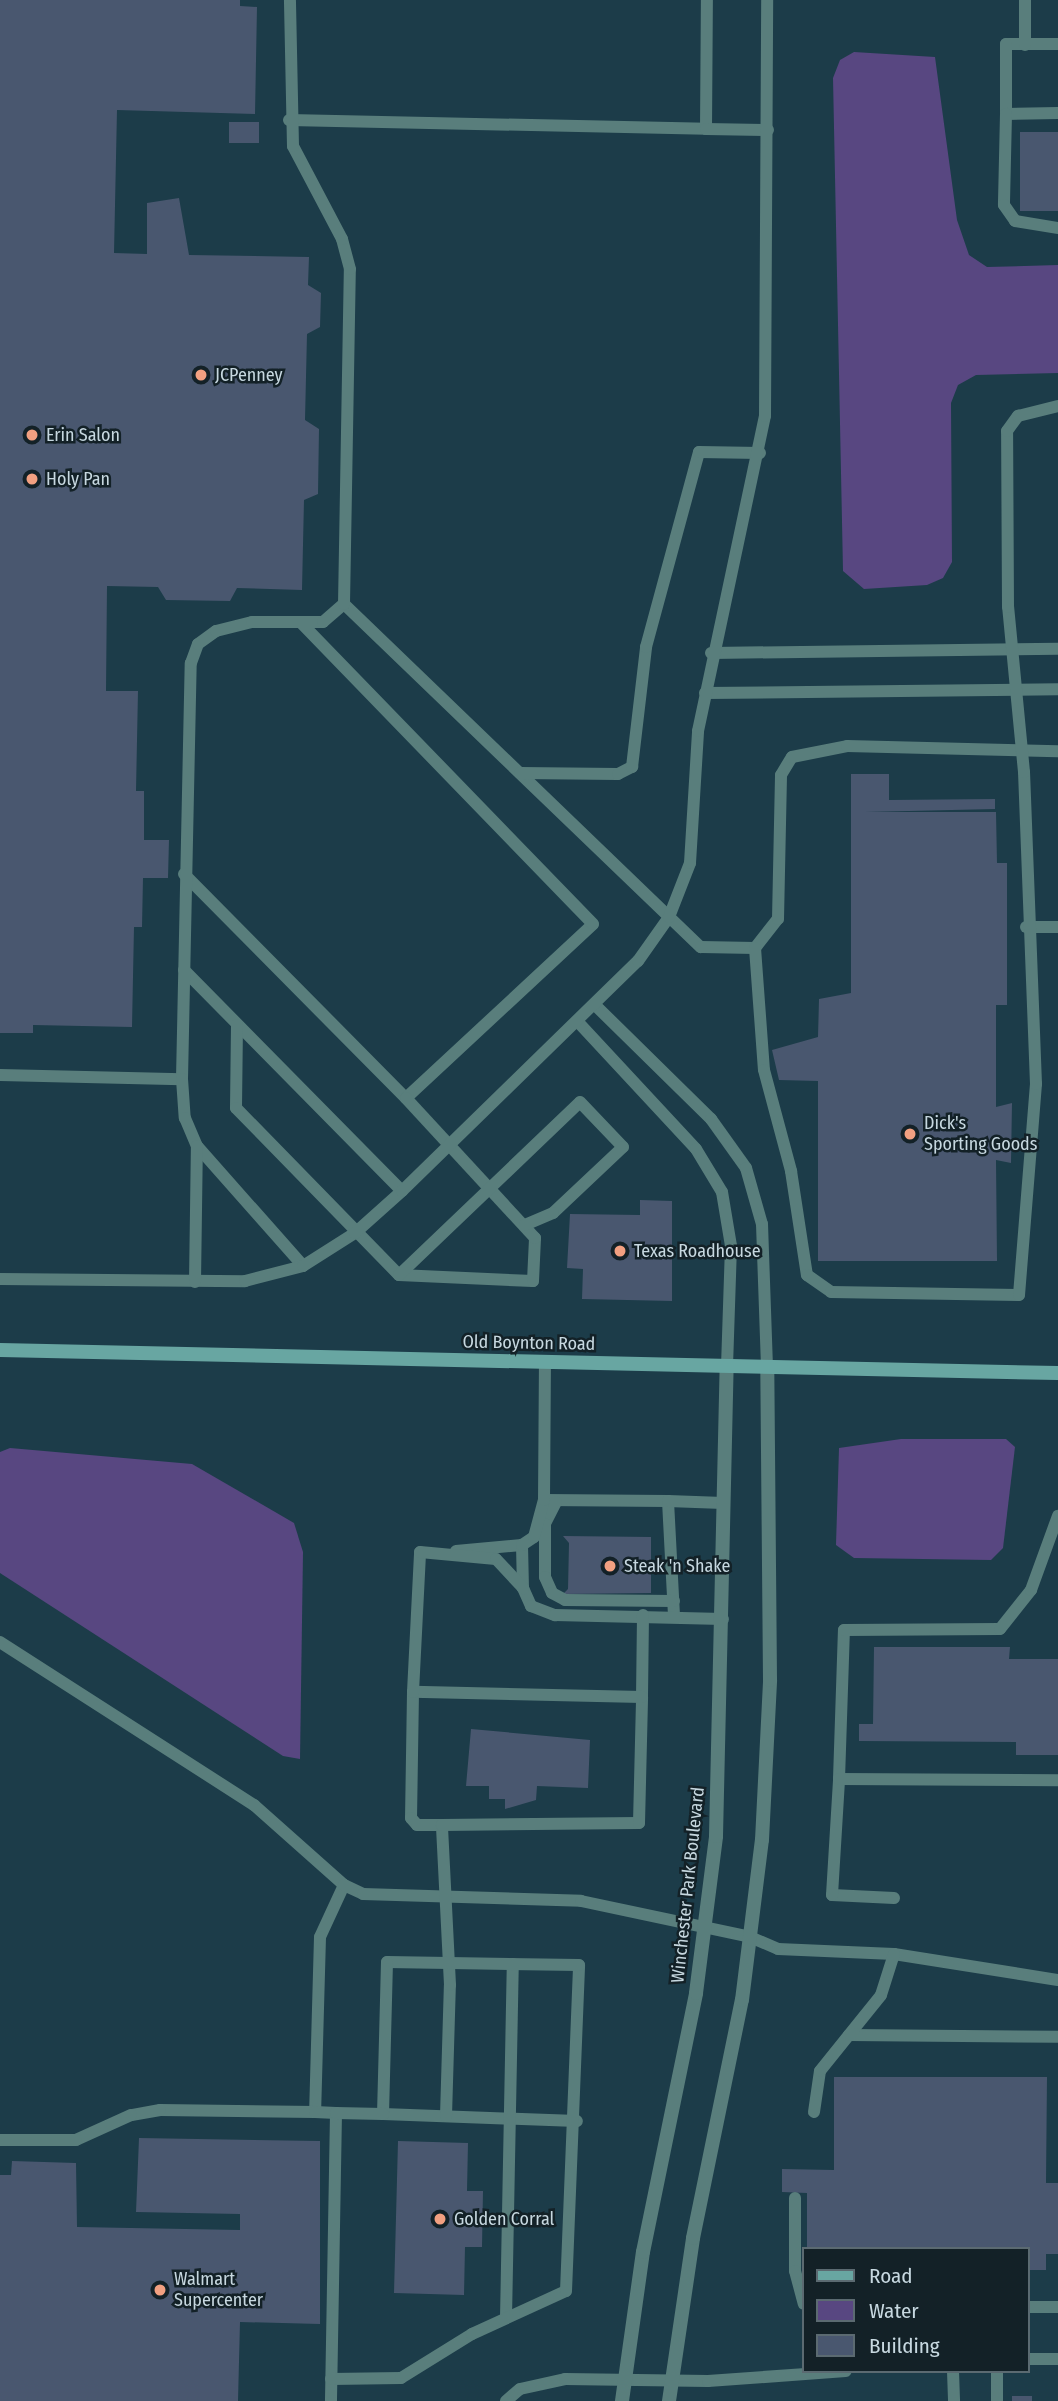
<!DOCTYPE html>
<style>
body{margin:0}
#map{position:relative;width:1058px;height:2401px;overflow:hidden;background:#1c3c49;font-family:"Fira Sans Condensed",sans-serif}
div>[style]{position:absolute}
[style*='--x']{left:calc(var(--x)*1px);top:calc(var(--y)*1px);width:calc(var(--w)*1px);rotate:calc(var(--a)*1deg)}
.water>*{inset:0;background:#584781}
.building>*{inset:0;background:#49576f;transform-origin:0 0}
.lane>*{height:12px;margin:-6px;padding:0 6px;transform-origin:6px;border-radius:6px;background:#597e7c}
.street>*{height:14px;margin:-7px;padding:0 7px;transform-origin:7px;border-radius:7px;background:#597e7c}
.secondary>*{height:14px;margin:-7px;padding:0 7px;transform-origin:7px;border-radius:7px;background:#68a6a2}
.dots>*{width:19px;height:19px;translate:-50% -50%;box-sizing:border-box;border:4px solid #132127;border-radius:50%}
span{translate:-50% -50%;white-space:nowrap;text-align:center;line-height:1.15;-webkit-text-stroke:5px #132127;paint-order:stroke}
.poi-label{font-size:18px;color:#c7d8e0}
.left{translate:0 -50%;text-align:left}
.street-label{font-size:18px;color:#c7d8e0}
.legend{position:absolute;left:802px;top:2247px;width:228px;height:126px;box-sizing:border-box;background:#132127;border:2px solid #5b6a71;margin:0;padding:9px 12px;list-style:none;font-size:21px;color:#c7d8e0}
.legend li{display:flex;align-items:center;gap:14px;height:35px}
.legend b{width:35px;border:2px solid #5b6a71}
</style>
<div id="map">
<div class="water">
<i style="clip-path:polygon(854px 52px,935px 57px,957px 220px,969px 255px,987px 267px,1058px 265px,1058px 373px,976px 375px,958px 385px,951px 403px,952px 562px,943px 578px,927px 585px,864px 589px,843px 571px,833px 78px,840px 60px)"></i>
<i style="clip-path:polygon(901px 1439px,1006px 1439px,1015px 1447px,1003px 1548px,991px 1560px,854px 1558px,836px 1545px,839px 1448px)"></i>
<i style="clip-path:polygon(10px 1448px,192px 1464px,294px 1523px,303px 1552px,300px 1759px,283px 1756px,0 1573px,0 1452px)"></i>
</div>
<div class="building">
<i style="clip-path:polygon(0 0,240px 0,240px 6px,257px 7px,255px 114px,117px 110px,114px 253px,147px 254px,147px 203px,179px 198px,189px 255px,309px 257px,308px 285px,321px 293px,320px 327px,307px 334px,305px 420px,319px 429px,318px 494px,304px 500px,302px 590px,237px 588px,230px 601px,166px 600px,158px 587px,107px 586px,106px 691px,138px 691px,136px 791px,144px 791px,144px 840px,169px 840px,168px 878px,143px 878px,142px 927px,134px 927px,132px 1027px,33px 1025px,33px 1033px,0 1033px)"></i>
<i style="left:229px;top:122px;width:30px;height:21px"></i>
<i style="left:1058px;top:132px;width:79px;height:38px;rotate:90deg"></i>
<i style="clip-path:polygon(851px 774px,889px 774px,889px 800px,995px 799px,995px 809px,865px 812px,996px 812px,997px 863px,1007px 863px,1007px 1005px,996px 1005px,996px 1107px,1012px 1103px,1011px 1163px,996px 1160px,997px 1261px,818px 1261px,818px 1081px,779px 1080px,772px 1050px,818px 1037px,819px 999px,851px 993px)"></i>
<i style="clip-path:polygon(640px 1200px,672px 1201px,672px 1301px,582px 1299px,583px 1269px,567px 1268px,570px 1214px,640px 1215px)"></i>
<i style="clip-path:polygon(563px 1536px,651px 1537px,651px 1593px,563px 1594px,568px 1589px,569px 1543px)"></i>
<i style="clip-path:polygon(874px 1647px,1010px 1647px,1009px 1659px,1058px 1659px,1058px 1755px,1016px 1755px,1016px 1742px,859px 1741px,859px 1724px,873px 1724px)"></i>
<i style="clip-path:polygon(471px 1729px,590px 1740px,588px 1788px,537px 1786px,536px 1800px,505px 1809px,505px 1799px,489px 1799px,489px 1786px,466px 1786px)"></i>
<i style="clip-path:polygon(834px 2077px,1047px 2077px,1046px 2183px,1058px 2183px,1058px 2254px,1046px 2254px,1046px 2270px,1028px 2270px,1028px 2249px,807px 2249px,807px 2193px,782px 2192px,782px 2169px,834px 2170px)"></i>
<i style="clip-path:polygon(139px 2138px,320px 2141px,320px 2324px,240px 2322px,238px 2401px,0 2401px,0 2175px,11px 2175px,12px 2161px,76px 2163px,77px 2227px,240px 2230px,240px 2214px,136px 2212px)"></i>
<i style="clip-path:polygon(398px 2141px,468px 2143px,467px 2191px,483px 2191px,482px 2247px,465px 2247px,464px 2295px,394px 2293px)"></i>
<i style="left:1012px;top:2396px;width:20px;height:5px"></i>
</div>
<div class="lane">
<i style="--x:1058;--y:44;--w:52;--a:180"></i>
<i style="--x:1006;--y:44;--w:70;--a:90"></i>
<i style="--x:1006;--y:114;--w:52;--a:-1.1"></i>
<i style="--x:1025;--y:45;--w:45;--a:-90"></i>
<i style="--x:1006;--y:114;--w:91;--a:91.3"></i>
<i style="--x:1004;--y:205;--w:19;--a:55"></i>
<i style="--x:1015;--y:221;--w:44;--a:9.2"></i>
<i style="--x:289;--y:120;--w:417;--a:1.2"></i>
<i style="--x:706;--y:129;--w:129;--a:-89.6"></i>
<i style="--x:706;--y:129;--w:62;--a:0.9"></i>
<i style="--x:344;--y:604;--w:495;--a:43.9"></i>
<i style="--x:701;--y:947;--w:54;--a:1.1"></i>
<i style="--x:755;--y:948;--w:37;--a:-52"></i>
<i style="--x:778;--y:919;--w:144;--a:-88.8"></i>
<i style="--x:781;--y:775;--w:21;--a:-59"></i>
<i style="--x:792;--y:757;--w:56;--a:-11.3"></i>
<i style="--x:847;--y:746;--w:211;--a:1.4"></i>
<i style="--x:711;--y:653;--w:347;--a:-0.7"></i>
<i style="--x:705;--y:693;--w:353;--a:-0.6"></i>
<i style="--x:520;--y:773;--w:98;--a:0.6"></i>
<i style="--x:618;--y:774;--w:16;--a:-27"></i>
<i style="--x:632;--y:767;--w:121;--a:-83.3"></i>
<i style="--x:646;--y:647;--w:202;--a:-74.8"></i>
<i style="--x:699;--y:452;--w:61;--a:0.9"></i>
<i style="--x:184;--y:874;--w:315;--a:45.3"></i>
<i style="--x:406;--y:1098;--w:255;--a:-42.9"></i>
<i style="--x:593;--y:924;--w:418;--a:-134.1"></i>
<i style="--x:1026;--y:927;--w:32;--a:0"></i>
<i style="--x:755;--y:948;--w:122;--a:85.8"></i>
<i style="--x:764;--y:1070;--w:105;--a:75"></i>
<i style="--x:791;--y:1171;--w:105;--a:81.3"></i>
<i style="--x:807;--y:1275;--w:29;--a:35"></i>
<i style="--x:831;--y:1292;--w:188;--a:0.9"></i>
<i style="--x:1019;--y:1295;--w:212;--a:-85.4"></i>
<i style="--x:1036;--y:1084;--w:312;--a:-92.2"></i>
<i style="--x:1024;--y:772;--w:166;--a:-95.5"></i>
<i style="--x:1008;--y:607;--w:176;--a:-90.3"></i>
<i style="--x:1007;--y:431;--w:19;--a:-54"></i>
<i style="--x:1018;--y:416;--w:41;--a:-14"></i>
<i style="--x:184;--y:970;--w:310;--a:45.4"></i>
<i style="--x:595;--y:1005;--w:163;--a:44.5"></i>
<i style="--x:711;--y:1119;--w:60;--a:54.5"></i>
<i style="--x:746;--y:1168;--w:58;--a:74.1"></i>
<i style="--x:762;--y:1224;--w:143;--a:88"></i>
<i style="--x:578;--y:1022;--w:173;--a:47.1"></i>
<i style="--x:696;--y:1149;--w:50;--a:58.8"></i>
<i style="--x:722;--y:1192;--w:55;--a:80.5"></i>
<i style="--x:731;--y:1246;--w:120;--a:91.9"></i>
<i style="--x:237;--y:1025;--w:83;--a:90.7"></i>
<i style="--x:236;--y:1108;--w:233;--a:45.7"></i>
<i style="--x:399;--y:1275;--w:134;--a:2.6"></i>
<i style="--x:533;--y:1281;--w:43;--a:-87.3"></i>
<i style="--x:535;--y:1238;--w:190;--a:-132.7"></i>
<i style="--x:0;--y:1075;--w:182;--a:1.3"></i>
<i style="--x:182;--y:1079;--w:416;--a:-88.8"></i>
<i style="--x:191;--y:663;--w:20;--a:-70"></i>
<i style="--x:198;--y:644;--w:22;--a:-36"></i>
<i style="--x:216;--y:631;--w:37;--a:-14"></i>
<i style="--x:252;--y:622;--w:71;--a:0"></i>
<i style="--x:323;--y:622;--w:28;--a:-41"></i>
<i style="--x:344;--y:604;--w:335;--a:-89"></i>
<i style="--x:350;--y:269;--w:31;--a:-105"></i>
<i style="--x:342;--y:239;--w:105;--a:-117.8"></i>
<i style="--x:293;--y:146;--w:146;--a:-91.2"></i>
<i style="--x:182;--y:1079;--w:39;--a:86"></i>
<i style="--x:185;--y:1118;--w:30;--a:67"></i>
<i style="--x:197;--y:1146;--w:160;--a:48.5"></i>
<i style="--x:399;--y:1275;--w:250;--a:-43.7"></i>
<i style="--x:580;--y:1102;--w:62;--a:46.3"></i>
<i style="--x:623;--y:1147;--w:96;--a:136.7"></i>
<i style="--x:553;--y:1213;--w:30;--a:157"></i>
<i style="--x:0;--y:1279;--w:245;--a:0.5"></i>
<i style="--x:245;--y:1281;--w:60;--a:-14.5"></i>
<i style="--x:303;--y:1266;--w:62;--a:-32.4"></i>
<i style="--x:355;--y:1233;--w:63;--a:-41.8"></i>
<i style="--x:402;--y:1191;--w:330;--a:-44.3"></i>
<i style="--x:638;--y:961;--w:54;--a:-54.8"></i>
<i style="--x:669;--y:917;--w:58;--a:-68.7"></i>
<i style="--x:690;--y:863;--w:132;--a:-86.5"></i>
<i style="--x:698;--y:731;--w:322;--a:-78"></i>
<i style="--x:765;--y:416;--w:416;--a:-89.7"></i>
<i style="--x:195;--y:1282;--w:136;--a:-89.2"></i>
<i style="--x:544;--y:1500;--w:124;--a:0.5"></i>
<i style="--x:668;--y:1501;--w:115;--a:87"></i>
<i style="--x:668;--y:1501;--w:55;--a:2.1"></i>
<i style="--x:556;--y:1502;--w:25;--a:117"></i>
<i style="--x:545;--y:1524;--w:53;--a:90"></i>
<i style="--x:545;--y:1577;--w:17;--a:66"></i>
<i style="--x:552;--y:1593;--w:15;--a:28"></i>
<i style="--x:565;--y:1600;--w:109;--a:0.5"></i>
<i style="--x:522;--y:1545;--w:43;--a:88.7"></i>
<i style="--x:523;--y:1588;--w:20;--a:66"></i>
<i style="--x:531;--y:1606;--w:26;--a:21"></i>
<i style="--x:555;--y:1615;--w:168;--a:1.4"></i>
<i style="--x:456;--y:1551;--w:66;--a:-5.2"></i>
<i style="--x:522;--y:1545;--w:14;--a:-34"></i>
<i style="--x:534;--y:1537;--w:38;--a:-75"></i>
<i style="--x:544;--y:1500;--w:137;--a:-89.6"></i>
<i style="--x:0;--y:1642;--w:302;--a:32.7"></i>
<i style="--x:254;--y:1805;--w:120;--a:41.6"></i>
<i style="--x:344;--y:1885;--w:57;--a:114.8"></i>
<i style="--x:320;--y:1937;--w:175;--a:91.6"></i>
<i style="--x:315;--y:2112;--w:155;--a:-179.3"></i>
<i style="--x:160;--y:2110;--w:29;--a:170"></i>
<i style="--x:131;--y:2115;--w:60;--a:155.6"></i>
<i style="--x:76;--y:2140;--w:76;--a:180"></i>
<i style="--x:413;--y:1692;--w:126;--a:90.9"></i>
<i style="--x:411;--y:1818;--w:9;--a:49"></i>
<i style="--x:417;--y:1825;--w:25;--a:0"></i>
<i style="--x:642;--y:1697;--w:82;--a:-89.3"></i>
<i style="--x:839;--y:1779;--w:149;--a:-88.1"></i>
<i style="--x:844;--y:1630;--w:156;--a:-0.4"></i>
<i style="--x:1000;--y:1629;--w:50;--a:-51.5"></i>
<i style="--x:1031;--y:1590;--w:79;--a:-70"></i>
<i style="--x:344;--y:1885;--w:21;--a:25"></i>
<i style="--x:363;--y:1894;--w:218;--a:1.8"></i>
<i style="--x:581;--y:1901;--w:173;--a:12"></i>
<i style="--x:750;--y:1937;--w:30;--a:23"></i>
<i style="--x:778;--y:1949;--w:116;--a:2.5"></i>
<i style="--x:894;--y:1954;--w:166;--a:9"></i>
<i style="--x:894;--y:1898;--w:62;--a:-177.2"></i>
<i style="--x:832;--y:1895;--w:116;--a:-86.5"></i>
<i style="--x:839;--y:1779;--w:219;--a:0.3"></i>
<i style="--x:849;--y:2035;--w:209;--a:0.5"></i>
<i style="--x:315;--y:2112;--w:21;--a:3"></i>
<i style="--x:336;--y:2113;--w:288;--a:91"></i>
<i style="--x:814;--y:2112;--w:41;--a:-81.7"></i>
<i style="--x:820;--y:2071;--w:97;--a:-51.2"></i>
<i style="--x:881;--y:1995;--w:43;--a:-72.4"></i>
<i style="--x:383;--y:2114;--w:194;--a:2.1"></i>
<i style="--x:446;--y:2116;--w:131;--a:-88.3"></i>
<i style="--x:450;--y:1985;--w:160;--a:-92.9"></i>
<i style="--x:442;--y:1825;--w:197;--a:-0.6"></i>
<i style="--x:639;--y:1823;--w:126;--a:-88.6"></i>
<i style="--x:642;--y:1697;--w:229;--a:-178.7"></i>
<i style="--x:413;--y:1692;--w:140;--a:-87.1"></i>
<i style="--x:420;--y:1552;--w:76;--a:5.3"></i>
<i style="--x:496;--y:1559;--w:40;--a:47"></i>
<i style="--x:795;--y:2198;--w:73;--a:90"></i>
<i style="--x:795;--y:2271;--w:34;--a:75"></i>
<i style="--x:1028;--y:2307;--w:30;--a:0"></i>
<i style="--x:506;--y:2318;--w:354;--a:-88.9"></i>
<i style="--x:1028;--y:2359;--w:30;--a:0"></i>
<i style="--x:953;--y:2371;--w:30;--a:88"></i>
<i style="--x:997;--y:2371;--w:30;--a:90"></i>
<i style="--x:331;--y:2379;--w:70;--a:-0.8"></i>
<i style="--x:401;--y:2378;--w:84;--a:-31.8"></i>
<i style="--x:472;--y:2334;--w:103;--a:-24.6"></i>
<i style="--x:566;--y:2291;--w:326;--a:-87.7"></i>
<i style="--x:579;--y:1965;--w:192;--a:-179.1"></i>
<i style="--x:387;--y:1962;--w:152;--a:91.5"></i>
<i style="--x:383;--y:2114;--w:47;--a:-178.8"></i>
<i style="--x:506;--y:2401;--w:18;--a:-41"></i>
<i style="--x:520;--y:2389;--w:46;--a:-12.5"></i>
<i style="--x:565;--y:2379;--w:143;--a:0.8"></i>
<i style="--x:708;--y:2381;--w:138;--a:-4.1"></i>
</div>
<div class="street">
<i style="--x:622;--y:2401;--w:150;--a:-82"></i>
<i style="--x:643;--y:2252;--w:264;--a:-78.4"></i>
<i style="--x:696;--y:1993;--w:158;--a:-82.7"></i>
<i style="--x:716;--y:1836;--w:470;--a:-88.7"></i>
<i style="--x:669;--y:2401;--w:165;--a:-81.6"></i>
<i style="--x:693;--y:2238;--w:243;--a:-78.4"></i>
<i style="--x:742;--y:2000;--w:161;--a:-82.9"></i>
<i style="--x:762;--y:1840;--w:160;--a:-87.1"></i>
<i style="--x:770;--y:1680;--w:313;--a:-90.5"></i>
</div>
<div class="secondary">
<i style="--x:0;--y:1350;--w:1058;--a:1.25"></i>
</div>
<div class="dots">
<i style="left:201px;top:375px;background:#f2a081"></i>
<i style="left:32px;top:435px;background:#f2a081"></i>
<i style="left:32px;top:479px;background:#f2a081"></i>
<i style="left:910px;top:1134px;background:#f2a081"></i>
<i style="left:620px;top:1251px;background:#f2a081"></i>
<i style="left:610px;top:1566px;background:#f2a081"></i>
<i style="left:440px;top:2219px;background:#f2a081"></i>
<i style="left:160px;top:2290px;background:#f2a081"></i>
</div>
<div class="poi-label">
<span class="left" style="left:215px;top:375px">JCPenney</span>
<span class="left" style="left:46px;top:435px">Erin Salon</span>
<span class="left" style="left:46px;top:479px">Holy Pan</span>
<span class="left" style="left:924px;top:1134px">Dick's<br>Sporting Goods</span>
<span class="left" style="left:634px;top:1251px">Texas Roadhouse</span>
<span class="left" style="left:624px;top:1566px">Steak 'n Shake</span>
<span class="left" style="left:454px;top:2219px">Golden Corral</span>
<span class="left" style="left:174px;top:2290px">Walmart<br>Supercenter</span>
</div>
<div class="street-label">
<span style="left:529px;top:1343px;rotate:1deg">Old Boynton Road</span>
<span style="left:688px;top:1885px;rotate:-84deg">Winchester Park Boulevard</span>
</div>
<ul class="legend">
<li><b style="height:9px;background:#68a6a2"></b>Road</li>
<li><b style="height:19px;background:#584781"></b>Water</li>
<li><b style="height:19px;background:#49576f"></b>Building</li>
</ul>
</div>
